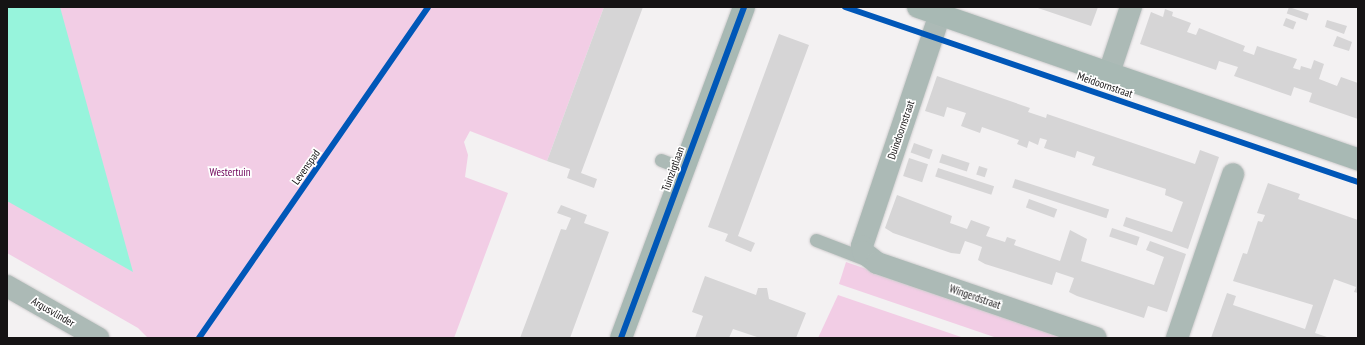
<!DOCTYPE html>
<style>
body{margin:0}
#map{position:relative;width:1365px;height:345px;overflow:hidden;background:#f3f1f2;font-family:"PT Sans Narrow",sans-serif}
div>[style]{position:absolute}
[style*='--x']{left:calc(var(--x)*1px);top:calc(var(--y)*1px);width:calc(var(--w)*1px);rotate:calc(var(--a)*1deg)}
.green>*{inset:0;background:#f2cde5}
.water>*{inset:0;background:#97f4dc}
.building>*{inset:0;background:#d6d5d6;transform-origin:0 0}
.roads{filter:drop-shadow(0 0 1px #cfcdce) drop-shadow(0 0 1px #cfcdce)}
.lane>*{height:13px;margin:-6.5px;padding:0 6.5px;transform-origin:6.5px;border-radius:6.5px;background:#acbab6}
.street>*{height:22px;margin:-11px;padding:0 11px;transform-origin:11px;border-radius:11px;background:#acbab6}
.secondary>*{height:22px;margin:-11px;padding:0 11px;transform-origin:11px;border-radius:11px;background:#a8b9b4}
.cycleway>*{height:6px;margin:-3px;padding:0 3px;transform-origin:3px;border-radius:3px;background:#0057b8}
span{translate:-50% -50%;white-space:nowrap;text-align:center;line-height:1.15;-webkit-text-stroke:3.5px #fff;paint-order:stroke}
.street-label{font-size:11px;color:#151314}
.park-label{font-size:11px;color:#6e0058}
.frame{position:absolute;inset:0;border:8px solid #151314;pointer-events:none}
</style>
<div id="map">
<div class="green">
<i style="clip-path:polygon(7px 7px,604px 7px,547px 161px,470px 131px,464px 142px,468px 155px,465px 177px,508px 193px,454px 338px,148px 338px,138px 328px,7px 253px)"></i>
<i style="clip-path:polygon(846px 262px,1070px 338px,997px 338px,839px 284px)"></i>
<i style="clip-path:polygon(838px 295px,964px 338px,818px 338px)"></i>
</div>
<div class="water">
<i style="clip-path:polygon(7px 7px,60px 7px,133px 272px,7px 201px)"></i>
</div>
<div class="building">
<i style="clip-path:polygon(604px 7px,643px 7px,581px 173px,597px 179px,594px 188px,567px 178px,570px 169px,547px 161px)"></i>
<i style="clip-path:polygon(1035px 7px,1098px 7px,1091px 26px)"></i>
<i style="left:1289px;top:7px;width:21px;height:7px;rotate:19deg"></i>
<i style="clip-path:polygon(1165px 9px,1173px 12px,1172px 16px,1191px 23px,1187px 32px,1196px 35px,1199px 28px,1209px 32px,1245px 46px,1243px 51px,1254px 55px,1257px 46px,1297px 59px,1293px 68px,1300px 70px,1301px 66px,1311px 69px,1314px 60px,1324px 64px,1319px 79px,1337px 86px,1341px 77px,1358px 83px,1358px 119px,1309px 102px,1312px 93px,1294px 87px,1291px 96px,1234px 76px,1238px 67px,1219px 61px,1216px 70px,1140px 44px,1151px 12px,1163px 17px)"></i>
<i style="left:1286px;top:18px;width:11px;height:8px;rotate:22deg"></i>
<i style="clip-path:polygon(1327px 20px,1347px 26px,1344px 34px,1325px 27px)"></i>
<i style="clip-path:polygon(779px 34px,809px 45px,738px 236px,755px 243px,751px 252px,725px 241px,728px 234px,708px 227px)"></i>
<i style="clip-path:polygon(1337px 36px,1352px 42px,1349px 51px,1333px 46px)"></i>
<i style="clip-path:polygon(937px 76px,1030px 108px,1028px 112px,1046px 118px,1047px 114px,1195px 164px,1200px 150px,1219px 157px,1188px 249px,1123px 226px,1126px 217px,1172px 232px,1183px 202px,1165px 195px,1166px 189px,1092px 165px,1095px 157px,1077px 151px,1075px 158px,1044px 148px,1047px 140px,1040px 138px,1038px 145px,1029px 141px,1027px 148px,1017px 144px,1019px 140px,982px 127px,980px 133px,961px 126px,966px 113px,947px 107px,944px 117px,925px 111px)"></i>
<i style="left:914px;top:143px;width:20px;height:10px;rotate:20deg"></i>
<i style="left:942px;top:154px;width:29px;height:9px;rotate:18deg"></i>
<i style="left:909px;top:158px;width:20px;height:19px;rotate:18deg"></i>
<i style="left:979px;top:166px;width:9px;height:9px;rotate:18deg"></i>
<i style="left:938px;top:168px;width:59px;height:9px;rotate:18deg"></i>
<i style="left:1015px;top:179px;width:99px;height:9px;rotate:18deg"></i>
<i style="clip-path:polygon(1268px 183px,1300px 194px,1298px 199px,1358px 220px,1358px 293px,1354px 292px,1356px 287px,1334px 279px,1315px 333px,1330px 338px,1211px 338px,1227px 293px,1236px 296px,1233px 305px,1305px 329px,1313px 305px,1233px 281px,1243px 253px,1247px 254px,1258px 221px,1262px 222px,1265px 215px,1257px 213px)"></i>
<i style="clip-path:polygon(897px 195px,952px 216px,950px 223px,967px 229px,971px 220px,990px 227px,986px 236px,1005px 242px,1007px 237px,1016px 240px,1014px 245px,1060px 261px,1070px 230px,1087px 239px,1081px 261px,1154px 285px,1164px 257px,1146px 250px,1150px 241px,1186px 254px,1167px 312px,1148px 306px,1144px 318px,1077px 296px,1069px 292px,1074px 278px,1056px 272px,1052px 285px,985px 264px,978px 260px,982px 247px,974px 244px,965px 241px,960px 254px,951px 253px,893px 233px,885px 228px)"></i>
<i style="left:1029px;top:199px;width:30px;height:9px;rotate:20deg"></i>
<i style="clip-path:polygon(561px 205px,587px 215px,584px 223px,609px 232px,570px 338px,520px 338px,561px 229px,566px 230px,571px 218px,557px 213px)"></i>
<i style="left:1112px;top:228px;width:29px;height:9px;rotate:18deg"></i>
<i style="clip-path:polygon(705px 276px,756px 295px,758px 288px,767px 288px,769px 299px,806px 313px,796px 338px,760px 338px,733px 329px,729px 338px,695px 338px,703px 316px,692px 312px)"></i>
</div>
<div class="roads">
<div class="lane">
<i style="--x:661;--y:160;--w:25;--a:21"></i>
<i style="--x:816;--y:240;--w:56;--a:21"></i>
</div>
<div class="street">
<i style="--x:940;--y:14;--w:245;--a:108.6"></i>
<i style="--x:862;--y:246;--w:6;--a:81"></i>
<i style="--x:863;--y:252;--w:18;--a:38"></i>
<i style="--x:877;--y:263;--w:231;--a:18.9"></i>
<i style="--x:1109;--y:73;--w:70;--a:-71.6"></i>
<i style="--x:7;--y:286;--w:105;--a:29.7"></i>
<i style="--x:1177;--y:338;--w:173;--a:-71.1"></i>
</div>
<div class="secondary">
<i style="--x:918;--y:7;--w:466;--a:19.1"></i>
<i style="--x:621;--y:338;--w:353;--a:-69.6"></i>
</div>
</div>
<div class="cycleway">
<i style="--x:845;--y:7;--w:542;--a:18.84"></i>
<i style="--x:199;--y:338;--w:402;--a:-55.3"></i>
<i style="--x:621;--y:338;--w:353;--a:-69.6"></i>
</div>
<div class="street-label">
<span style="left:1105px;top:85px;rotate:19deg">Meidoornstraat</span>
<span style="left:901px;top:130px;rotate:-71deg">Duindoornstraat</span>
<span style="left:306px;top:167px;rotate:-55deg">Levenspad</span>
<span style="left:673px;top:169px;rotate:-70deg">Tuinzigtlaan</span>
<span style="left:975px;top:297px;rotate:19deg">Wingerdstraat</span>
<span style="left:53px;top:312px;rotate:30deg">Argusvlinder</span>
</div>
<div class="park-label">
<span style="left:230px;top:172px">Westertuin</span>
</div>
<div class="frame"></div>
</div>
